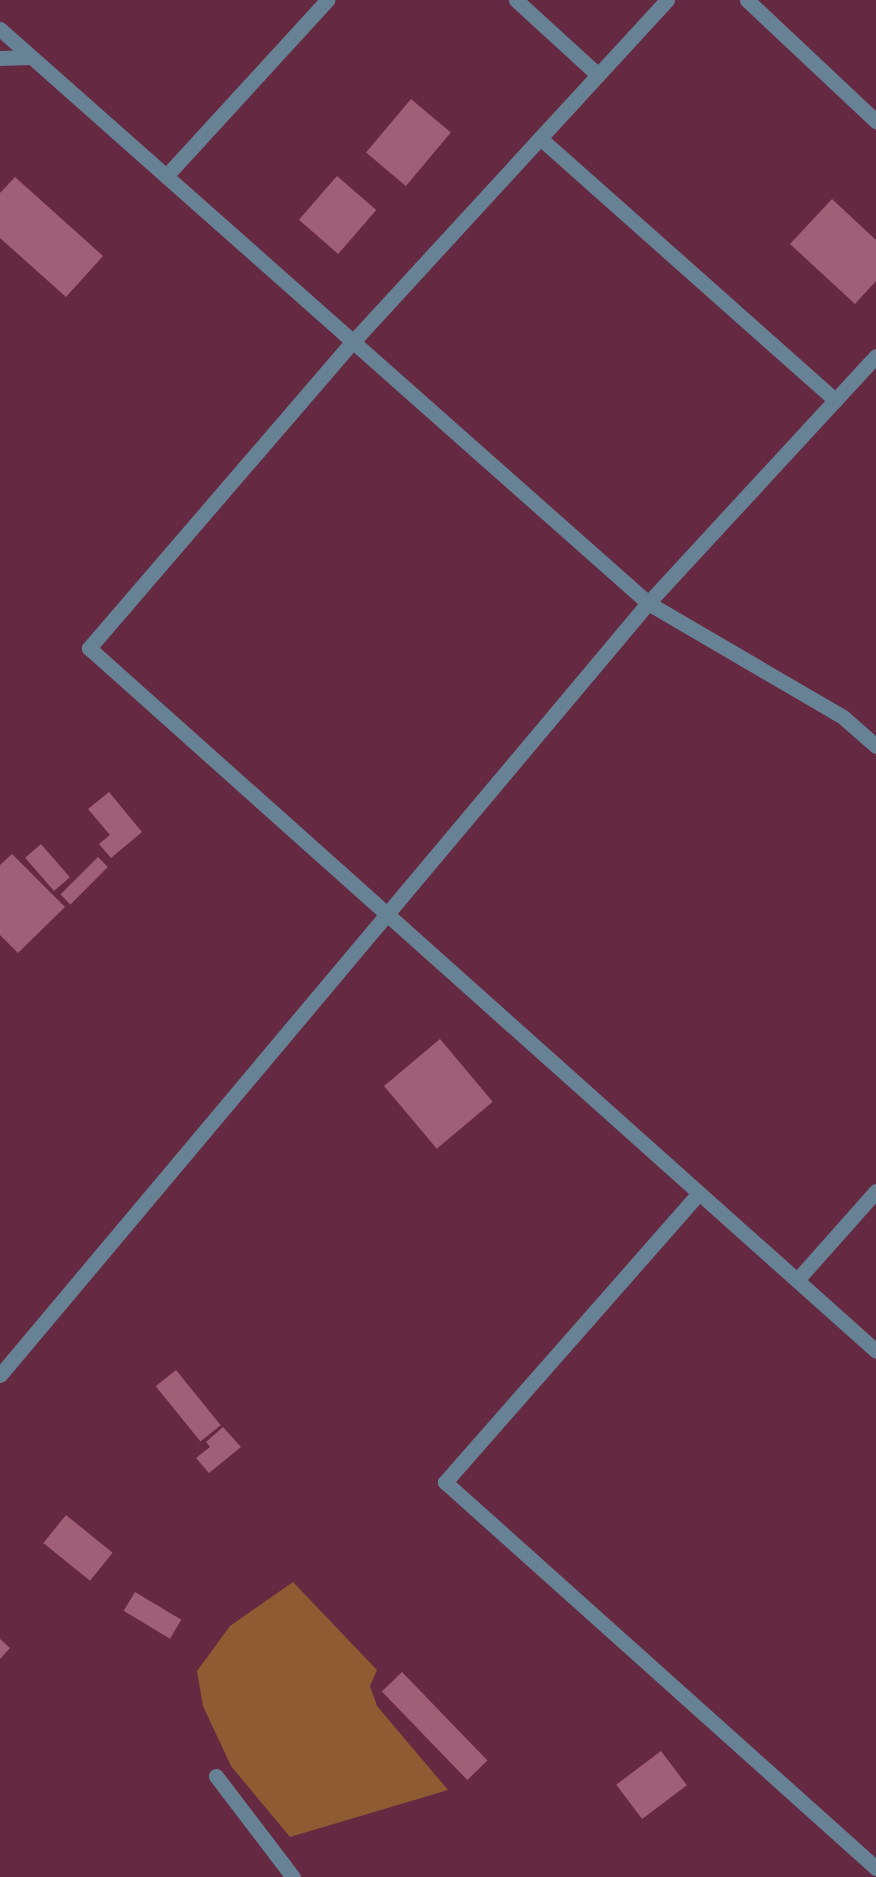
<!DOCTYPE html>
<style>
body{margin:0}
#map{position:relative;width:876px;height:1877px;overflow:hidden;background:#662942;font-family:"PT Serif",serif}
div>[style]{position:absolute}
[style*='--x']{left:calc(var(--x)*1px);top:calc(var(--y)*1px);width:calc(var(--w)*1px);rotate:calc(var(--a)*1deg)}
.forest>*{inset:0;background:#8f5b33}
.building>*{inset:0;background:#9f5f77;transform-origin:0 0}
.minor>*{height:15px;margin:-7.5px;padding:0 7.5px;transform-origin:7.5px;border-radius:7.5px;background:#678294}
span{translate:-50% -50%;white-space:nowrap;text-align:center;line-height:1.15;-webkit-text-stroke:6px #3a1e28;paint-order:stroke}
</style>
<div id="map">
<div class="forest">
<i style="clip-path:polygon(293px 1582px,377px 1670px,370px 1686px,377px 1706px,448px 1790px,290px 1837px,231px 1766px,203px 1706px,197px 1671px,230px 1626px)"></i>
</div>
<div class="building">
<i style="left:411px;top:99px;width:52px;height:70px;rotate:40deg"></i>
<i style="left:337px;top:176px;width:52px;height:58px;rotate:41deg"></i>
<i style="clip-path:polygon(15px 177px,103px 256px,66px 297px,0 238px,0 193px)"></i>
<i style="clip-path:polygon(832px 199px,876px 240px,876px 281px,855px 304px,790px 244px)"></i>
<i style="clip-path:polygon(109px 792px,142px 832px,111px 858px,99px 844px,110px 835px,88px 809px)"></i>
<i style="left:41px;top:844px;width:44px;height:21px;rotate:49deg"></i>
<i style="clip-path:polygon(12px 854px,65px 907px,18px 953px,0 935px,0 865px)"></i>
<i style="left:98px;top:857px;width:14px;height:53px;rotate:45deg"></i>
<i style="left:440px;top:1039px;width:82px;height:73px;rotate:50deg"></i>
<i style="left:176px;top:1370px;width:71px;height:26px;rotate:51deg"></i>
<i style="clip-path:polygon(223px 1427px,241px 1447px,209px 1473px,196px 1458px,210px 1447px,206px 1442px)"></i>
<i style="left:66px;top:1515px;width:60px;height:36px;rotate:39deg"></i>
<i style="left:135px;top:1592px;width:54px;height:22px;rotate:31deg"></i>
<i style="clip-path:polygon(0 1639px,10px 1648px,0 1659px)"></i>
<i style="left:402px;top:1672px;width:123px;height:28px;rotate:46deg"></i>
<i style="left:661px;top:1751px;width:43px;height:56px;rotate:53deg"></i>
</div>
<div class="minor">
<i style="--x:516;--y:0;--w:111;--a:42.4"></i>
<i style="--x:667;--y:0;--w:464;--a:132.6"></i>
<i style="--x:353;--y:341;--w:405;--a:130.7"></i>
<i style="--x:89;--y:648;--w:1055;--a:41.77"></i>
<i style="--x:747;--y:0;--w:177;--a:43.2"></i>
<i style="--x:0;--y:29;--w:866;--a:41.53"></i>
<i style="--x:648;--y:603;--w:226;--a:30.3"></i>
<i style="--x:843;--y:717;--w:44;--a:41.3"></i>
<i style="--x:0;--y:58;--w:31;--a:-2"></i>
<i style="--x:540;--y:138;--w:395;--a:41.6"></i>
<i style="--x:166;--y:176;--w:239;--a:-47.5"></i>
<i style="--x:699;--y:1193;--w:385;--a:131.3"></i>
<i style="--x:445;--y:1482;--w:579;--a:41.85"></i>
<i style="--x:797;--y:1280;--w:119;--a:-48.4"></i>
<i style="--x:0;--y:1375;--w:1008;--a:-49.99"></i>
<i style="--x:648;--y:603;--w:336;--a:-47.3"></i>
<i style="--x:216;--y:1776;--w:127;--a:52.7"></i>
</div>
</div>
